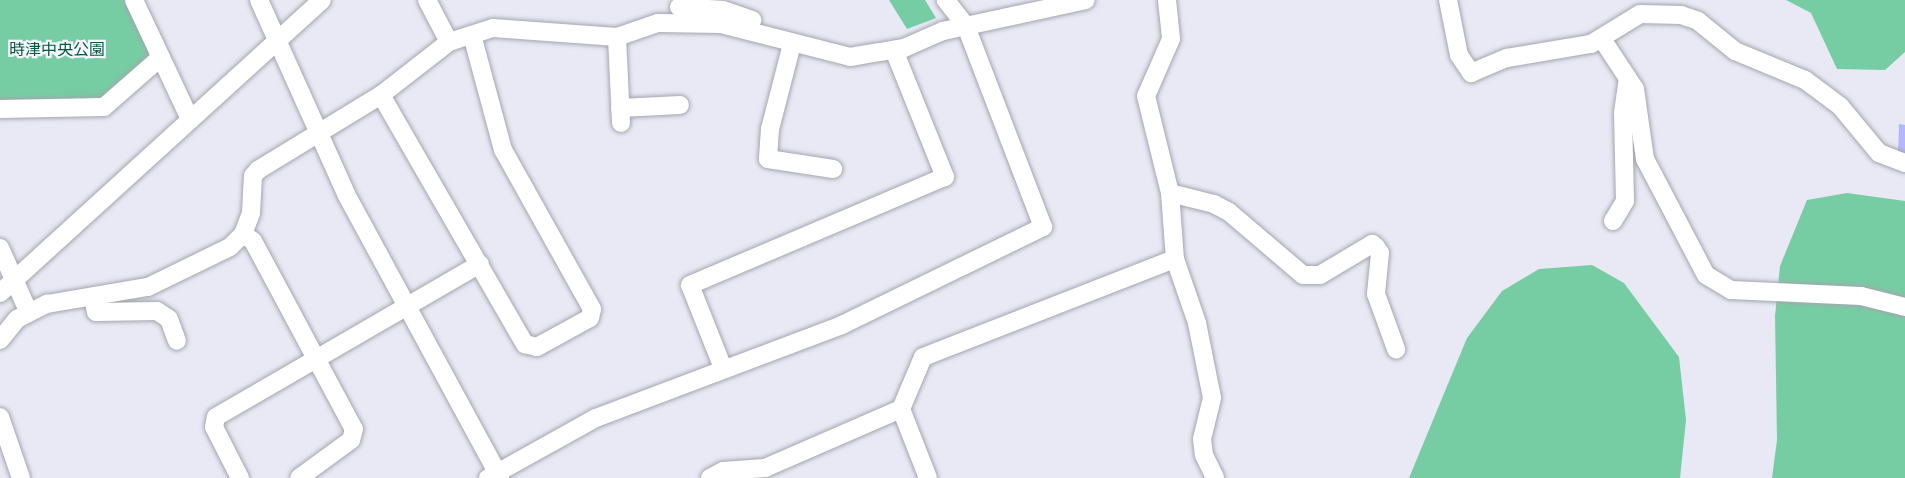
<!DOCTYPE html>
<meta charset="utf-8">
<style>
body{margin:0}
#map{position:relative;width:1905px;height:478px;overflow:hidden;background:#e8e9f4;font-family:"DM Sans","Noto Sans JP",sans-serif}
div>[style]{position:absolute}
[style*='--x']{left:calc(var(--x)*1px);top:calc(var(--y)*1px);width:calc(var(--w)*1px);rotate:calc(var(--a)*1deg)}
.green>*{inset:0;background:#77cda3}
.water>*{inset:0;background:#b6b7fb}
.roads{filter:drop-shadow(0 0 2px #a4a5af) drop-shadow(0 0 2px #a4a5af)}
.minor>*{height:18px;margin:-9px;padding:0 9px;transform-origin:9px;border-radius:9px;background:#fff}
span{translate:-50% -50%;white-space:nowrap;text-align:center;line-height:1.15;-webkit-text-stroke:4.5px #f6f6ff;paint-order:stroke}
.park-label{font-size:16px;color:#055b3d}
</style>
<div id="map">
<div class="green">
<i style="clip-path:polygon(0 0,125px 0,149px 51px,145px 64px,101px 99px,0 103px)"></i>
<i style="clip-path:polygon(889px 0,925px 0,936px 18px,907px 29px)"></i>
<i style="clip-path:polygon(1786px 0,1905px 0,1905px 52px,1885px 70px,1837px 69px,1811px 13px)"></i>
<i style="clip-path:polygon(1847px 193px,1905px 201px,1905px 478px,1772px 478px,1777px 440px,1775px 316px,1780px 266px,1807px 200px)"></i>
<i style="clip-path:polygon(1592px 265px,1624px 283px,1679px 357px,1686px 420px,1680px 478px,1409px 478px,1467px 338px,1502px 291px,1539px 269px)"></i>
</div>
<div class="water">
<i style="clip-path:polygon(1899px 124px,1905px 125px,1905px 154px,1898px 153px)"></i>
</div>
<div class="roads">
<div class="minor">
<i style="--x:134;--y:0;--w:132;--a:64.8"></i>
<i style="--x:259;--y:0;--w:213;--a:65.8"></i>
<i style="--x:346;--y:194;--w:323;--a:61.5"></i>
<i style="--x:427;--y:0;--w:47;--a:62.4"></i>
<i style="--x:1167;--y:0;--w:39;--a:84"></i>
<i style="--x:1171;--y:39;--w:62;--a:113.7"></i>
<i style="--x:1146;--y:96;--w:100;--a:76.1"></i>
<i style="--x:1170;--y:193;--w:45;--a:14"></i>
<i style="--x:1214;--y:204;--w:17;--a:28"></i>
<i style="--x:1229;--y:212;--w:97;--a:40.4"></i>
<i style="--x:1303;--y:275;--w:17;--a:0"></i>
<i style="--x:1320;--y:275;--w:61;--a:-30.8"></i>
<i style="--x:1372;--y:244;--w:5;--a:37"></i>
<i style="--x:1376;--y:247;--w:7;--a:56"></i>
<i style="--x:1380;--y:253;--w:41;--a:95.6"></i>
<i style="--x:1376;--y:294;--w:59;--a:70"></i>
<i style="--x:1448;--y:0;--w:56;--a:78.7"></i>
<i style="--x:1459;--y:55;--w:22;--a:56"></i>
<i style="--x:1471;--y:73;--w:39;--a:-23"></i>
<i style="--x:1507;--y:58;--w:85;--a:-9.5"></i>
<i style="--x:1591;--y:44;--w:57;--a:-31.5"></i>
<i style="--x:1640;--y:14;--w:41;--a:1.4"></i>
<i style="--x:1681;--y:15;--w:18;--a:19"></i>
<i style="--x:1698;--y:21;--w:48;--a:39"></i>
<i style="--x:1735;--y:51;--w:76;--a:22.5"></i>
<i style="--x:1805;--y:80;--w:44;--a:36.6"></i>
<i style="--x:1840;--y:106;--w:61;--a:50.3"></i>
<i style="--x:1879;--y:153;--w:28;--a:21"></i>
<i style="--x:679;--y:7;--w:44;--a:3.9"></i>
<i style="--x:723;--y:10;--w:31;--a:19"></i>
<i style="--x:617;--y:37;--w:86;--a:87.3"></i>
<i style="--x:1602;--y:39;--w:60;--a:56.6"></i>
<i style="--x:1635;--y:89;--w:71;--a:81.9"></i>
<i style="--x:1645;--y:159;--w:131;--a:62.3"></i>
<i style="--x:1706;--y:275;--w:29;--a:31"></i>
<i style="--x:1731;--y:290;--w:130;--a:2.6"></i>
<i style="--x:1861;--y:296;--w:45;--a:14"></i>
<i style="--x:792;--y:44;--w:88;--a:104.5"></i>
<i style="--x:770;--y:129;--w:30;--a:94"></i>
<i style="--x:768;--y:159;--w:66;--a:8.7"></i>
<i style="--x:381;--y:95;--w:288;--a:60"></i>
<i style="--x:525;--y:344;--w:12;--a:14"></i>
<i style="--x:537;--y:347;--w:60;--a:-28.7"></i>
<i style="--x:590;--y:318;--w:9;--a:-77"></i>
<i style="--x:592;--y:309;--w:182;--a:-119.2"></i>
<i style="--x:503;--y:150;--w:119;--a:-105.1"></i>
<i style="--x:620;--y:108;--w:60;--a:-2.9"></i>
<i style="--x:0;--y:109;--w:104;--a:-1.1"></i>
<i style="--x:104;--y:107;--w:74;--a:-41.2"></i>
<i style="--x:1170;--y:193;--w:66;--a:85.7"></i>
<i style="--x:1175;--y:259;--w:68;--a:71"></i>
<i style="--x:1197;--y:323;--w:76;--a:78.7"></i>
<i style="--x:1212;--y:398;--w:42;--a:103.7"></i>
<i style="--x:1202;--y:439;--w:16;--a:83"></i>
<i style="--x:1204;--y:455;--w:25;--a:64"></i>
<i style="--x:1613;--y:221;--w:23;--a:-59"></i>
<i style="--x:1625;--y:201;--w:88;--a:-91.3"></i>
<i style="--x:1623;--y:113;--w:35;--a:-82"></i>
<i style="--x:243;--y:234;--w:12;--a:35"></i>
<i style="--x:253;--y:241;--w:213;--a:61.8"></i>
<i style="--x:354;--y:429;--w:11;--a:105"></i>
<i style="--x:351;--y:440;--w:64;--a:143.8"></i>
<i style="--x:0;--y:248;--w:69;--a:66"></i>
<i style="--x:0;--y:293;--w:435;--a:-42.3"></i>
<i style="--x:93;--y:298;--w:14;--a:78"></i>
<i style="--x:96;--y:312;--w:61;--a:-0.9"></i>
<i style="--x:157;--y:311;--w:14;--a:34"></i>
<i style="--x:169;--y:319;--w:23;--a:70"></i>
<i style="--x:0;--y:340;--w:27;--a:-51"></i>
<i style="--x:17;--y:319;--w:34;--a:-27"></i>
<i style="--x:47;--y:304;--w:102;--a:-9.6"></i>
<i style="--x:148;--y:287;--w:91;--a:-26"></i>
<i style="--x:230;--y:247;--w:18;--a:-45"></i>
<i style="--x:243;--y:234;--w:22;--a:-69"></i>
<i style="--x:251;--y:213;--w:37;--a:-87"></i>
<i style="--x:253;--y:176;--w:8;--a:-50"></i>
<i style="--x:258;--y:170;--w:144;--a:-31.4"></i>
<i style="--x:381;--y:95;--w:86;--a:-37.9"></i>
<i style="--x:449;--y:42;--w:46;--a:-17.7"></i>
<i style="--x:493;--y:28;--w:124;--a:4.2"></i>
<i style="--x:617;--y:37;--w:43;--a:-18.9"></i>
<i style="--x:658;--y:23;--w:63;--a:0.9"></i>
<i style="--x:721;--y:24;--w:133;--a:14.3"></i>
<i style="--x:850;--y:57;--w:55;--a:-9.5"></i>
<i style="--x:904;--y:48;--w:43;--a:-23.6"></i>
<i style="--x:943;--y:31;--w:146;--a:-12.2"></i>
<i style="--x:723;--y:368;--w:89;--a:-111.7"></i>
<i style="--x:690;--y:285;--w:277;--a:-23"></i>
<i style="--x:945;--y:177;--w:137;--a:-111.9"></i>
<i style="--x:901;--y:409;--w:74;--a:68.6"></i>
<i style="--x:0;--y:417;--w:65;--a:71"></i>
<i style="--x:240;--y:478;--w:57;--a:-117"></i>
<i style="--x:214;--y:427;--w:10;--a:-79"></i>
<i style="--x:216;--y:417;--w:305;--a:-30.1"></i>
<i style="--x:488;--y:478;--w:124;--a:-29.1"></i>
<i style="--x:596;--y:418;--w:263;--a:-20.7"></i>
<i style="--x:842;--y:325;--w:224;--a:-26"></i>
<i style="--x:1043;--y:227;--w:215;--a:-111"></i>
<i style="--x:966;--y:26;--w:33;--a:-128"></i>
<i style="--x:710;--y:478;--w:15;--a:-28"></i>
<i style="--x:723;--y:471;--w:42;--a:-4.1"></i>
<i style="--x:765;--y:468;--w:148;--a:-23.5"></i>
<i style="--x:901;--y:409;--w:56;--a:-67.1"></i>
<i style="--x:923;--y:357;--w:270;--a:-21.3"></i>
</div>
</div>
<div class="park-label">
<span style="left:57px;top:50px">時津中央公園</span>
</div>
</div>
